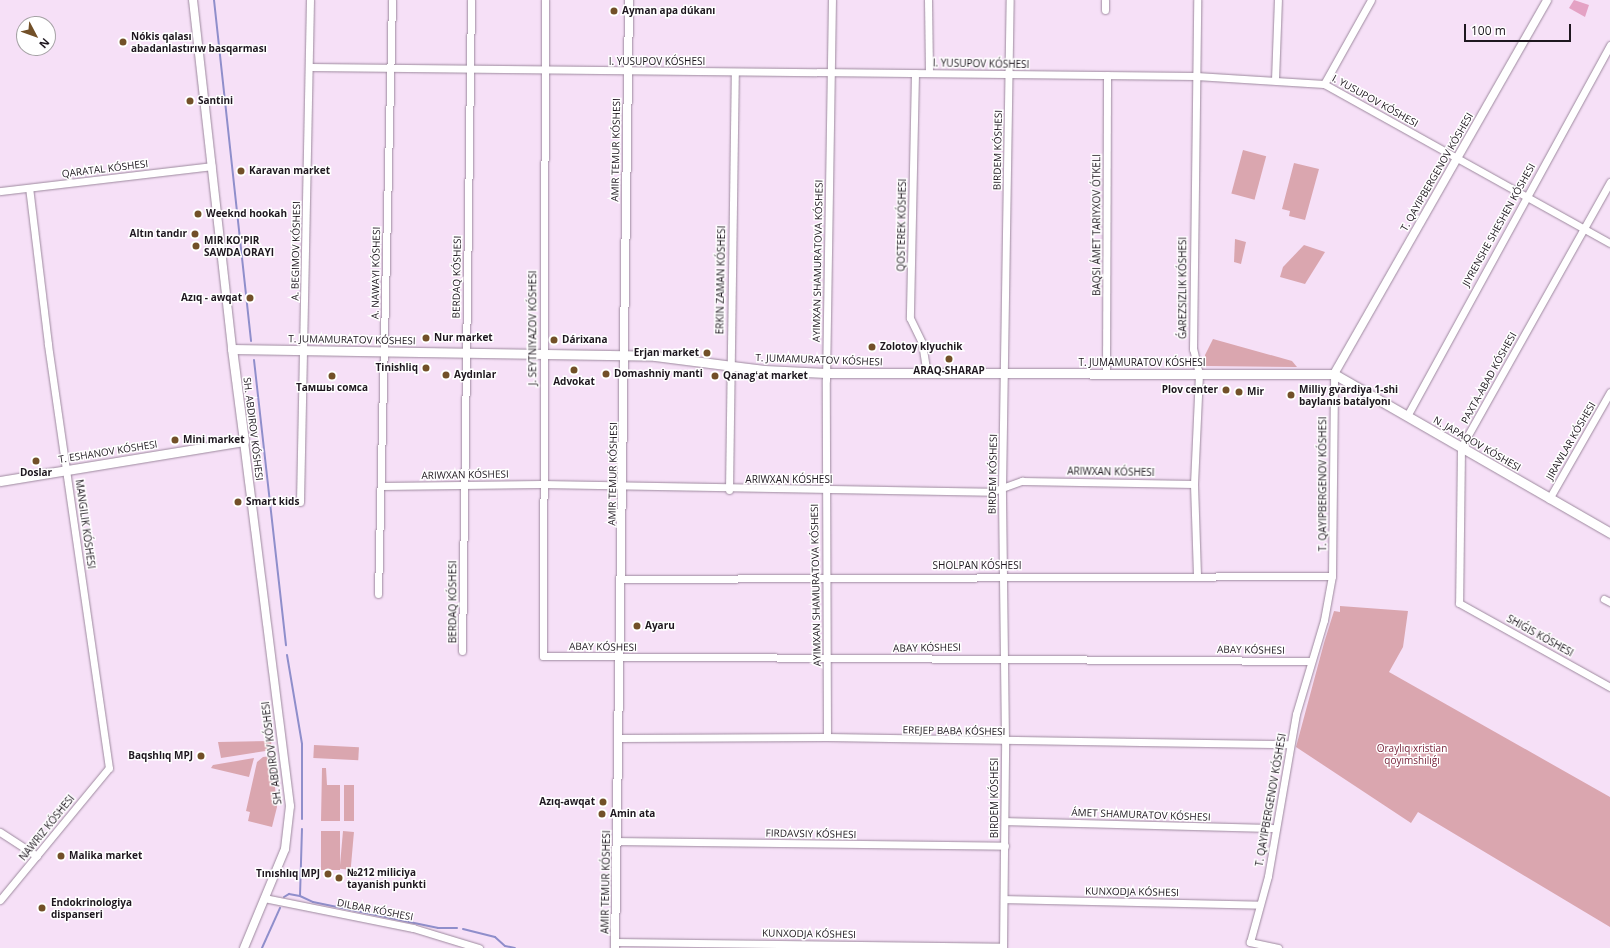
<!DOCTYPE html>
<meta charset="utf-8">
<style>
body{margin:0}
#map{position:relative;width:1610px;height:948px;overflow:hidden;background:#f6e0f7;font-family:"Open Sans",sans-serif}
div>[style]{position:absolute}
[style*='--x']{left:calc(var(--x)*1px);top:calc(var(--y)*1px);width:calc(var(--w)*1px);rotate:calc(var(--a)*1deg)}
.green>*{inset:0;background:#daa6af;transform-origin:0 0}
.stream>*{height:2px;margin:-1px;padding:0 1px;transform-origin:1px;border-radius:1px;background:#8f8ecb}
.building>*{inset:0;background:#e4a2c4}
.roads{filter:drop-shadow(0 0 1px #9d899e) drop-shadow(0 0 1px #9d899e)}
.minor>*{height:7px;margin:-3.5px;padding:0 3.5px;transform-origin:3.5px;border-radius:3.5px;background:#fff}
.tertiary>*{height:8px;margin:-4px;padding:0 4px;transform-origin:4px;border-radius:4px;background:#fff}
.secondary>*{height:9px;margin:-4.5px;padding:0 4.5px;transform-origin:4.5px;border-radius:4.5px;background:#fff}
.dots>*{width:11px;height:11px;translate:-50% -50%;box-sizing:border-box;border:2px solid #fff;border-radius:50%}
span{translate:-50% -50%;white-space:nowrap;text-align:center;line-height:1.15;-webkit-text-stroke:3px #fff;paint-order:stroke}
.poi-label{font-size:10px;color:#1e171f;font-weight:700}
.left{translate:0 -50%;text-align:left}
.right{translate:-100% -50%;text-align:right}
.street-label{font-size:10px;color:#1e171f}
.park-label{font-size:10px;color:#77223a}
.north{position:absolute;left:16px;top:16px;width:40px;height:40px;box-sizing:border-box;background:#fff;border:1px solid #a5a2a5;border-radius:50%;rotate:131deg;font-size:11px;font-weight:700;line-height:16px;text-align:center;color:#1e171f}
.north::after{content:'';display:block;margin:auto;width:14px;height:18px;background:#725028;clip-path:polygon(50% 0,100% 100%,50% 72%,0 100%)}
.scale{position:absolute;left:1464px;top:24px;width:107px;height:18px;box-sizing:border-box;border:2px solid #1e171f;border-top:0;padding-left:5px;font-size:12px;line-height:14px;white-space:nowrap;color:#1e171f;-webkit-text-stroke:3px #fff;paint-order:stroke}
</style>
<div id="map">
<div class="green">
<i style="left:1243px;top:150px;width:24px;height:45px;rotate:15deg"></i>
<i style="clip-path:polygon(1294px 163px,1319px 169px,1305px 220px,1289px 216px,1290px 211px,1282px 209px)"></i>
<i style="clip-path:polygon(1235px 239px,1246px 242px,1241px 264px,1234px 262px)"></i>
<i style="clip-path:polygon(1304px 245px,1325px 252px,1305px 284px,1280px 277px,1283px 267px)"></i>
<i style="clip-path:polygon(1213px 339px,1292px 361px,1297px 367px,1206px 366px,1205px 355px)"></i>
<i style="clip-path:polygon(1340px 606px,1408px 611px,1403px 647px,1389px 672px,1610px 797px,1610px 927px,1418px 812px,1411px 823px,1296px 747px,1324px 643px,1334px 611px,1340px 612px)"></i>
<i style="clip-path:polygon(271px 741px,272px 750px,221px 758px,218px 742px)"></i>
<i style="left:314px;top:745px;width:45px;height:13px;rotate:3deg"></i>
<i style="clip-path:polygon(272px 756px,277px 807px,272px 827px,248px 821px,250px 812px,246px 811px,257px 762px,263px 757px)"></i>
<i style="clip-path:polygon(254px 758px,249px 777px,211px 768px,213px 765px)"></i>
<i style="clip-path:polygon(322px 768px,326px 768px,327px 785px,340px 785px,340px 821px,321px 821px)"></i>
<i style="left:344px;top:785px;width:10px;height:36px"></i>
<i style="left:321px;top:831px;width:19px;height:39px"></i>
<i style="left:343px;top:831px;width:11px;height:38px;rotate:5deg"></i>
</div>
<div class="stream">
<i style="--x:214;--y:0;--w:343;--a:83.8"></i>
<i style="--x:254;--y:360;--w:287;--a:83.6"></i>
<i style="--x:287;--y:655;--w:90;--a:80.4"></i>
<i style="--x:302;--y:744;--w:75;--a:90"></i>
<i style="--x:300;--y:896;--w:14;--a:25"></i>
<i style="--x:313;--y:902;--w:128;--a:11.7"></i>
<i style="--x:438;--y:928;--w:19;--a:0"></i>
<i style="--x:284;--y:897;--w:6;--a:-31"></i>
<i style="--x:289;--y:894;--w:11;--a:10"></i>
<i style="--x:300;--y:896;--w:67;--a:-88.3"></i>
<i style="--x:463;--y:929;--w:33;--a:14"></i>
<i style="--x:495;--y:937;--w:13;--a:42"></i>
<i style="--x:505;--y:946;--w:10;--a:11"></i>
<i style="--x:262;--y:948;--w:44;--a:-65.8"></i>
</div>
<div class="building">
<i style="clip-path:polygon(1574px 0,1589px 5px,1585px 17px,1569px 8px)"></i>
</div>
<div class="roads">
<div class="minor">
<i style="--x:545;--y:0;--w:656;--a:90.17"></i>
<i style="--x:543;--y:656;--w:768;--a:0.37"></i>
<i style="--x:928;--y:0;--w:73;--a:89.2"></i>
<i style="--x:1105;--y:10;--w:10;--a:-90"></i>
<i style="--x:310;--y:67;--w:886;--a:0.58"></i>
<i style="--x:1196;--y:76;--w:128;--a:3.6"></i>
<i style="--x:1324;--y:84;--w:327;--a:29.1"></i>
<i style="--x:915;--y:73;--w:245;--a:91.2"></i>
<i style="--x:910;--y:318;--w:28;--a:64"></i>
<i style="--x:922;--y:343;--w:30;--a:81"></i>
<i style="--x:1275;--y:80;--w:80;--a:-87.9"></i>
<i style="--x:1324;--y:84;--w:96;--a:-60.8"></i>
<i style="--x:1610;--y:182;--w:305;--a:119.3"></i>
<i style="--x:1461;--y:448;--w:155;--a:90.7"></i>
<i style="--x:1459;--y:603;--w:173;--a:29.1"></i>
<i style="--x:0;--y:191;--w:213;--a:-6.7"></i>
<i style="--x:1106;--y:375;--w:300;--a:-89.8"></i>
<i style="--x:1407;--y:416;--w:423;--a:-61.3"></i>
<i style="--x:381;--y:486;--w:160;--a:-0.7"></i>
<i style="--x:541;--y:484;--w:450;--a:1"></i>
<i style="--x:991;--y:492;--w:33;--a:-20"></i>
<i style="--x:1022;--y:481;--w:172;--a:1"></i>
<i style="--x:729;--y:490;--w:418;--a:-89.2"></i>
<i style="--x:1549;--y:499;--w:123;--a:-60.3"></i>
<i style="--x:300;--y:502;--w:502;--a:-88.86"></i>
<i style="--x:1197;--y:575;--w:91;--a:-91.9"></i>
<i style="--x:1194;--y:484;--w:110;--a:-87.4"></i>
<i style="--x:1199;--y:374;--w:26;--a:-103"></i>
<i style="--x:1193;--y:349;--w:349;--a:-89.3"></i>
<i style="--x:622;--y:579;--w:710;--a:-0.24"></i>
<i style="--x:378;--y:594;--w:594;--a:-88.65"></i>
<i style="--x:1604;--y:599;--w:7;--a:27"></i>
<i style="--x:462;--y:651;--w:651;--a:-89.21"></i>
<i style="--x:827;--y:737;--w:357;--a:-90.2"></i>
<i style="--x:826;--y:380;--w:380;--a:-89.1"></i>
<i style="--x:619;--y:738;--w:208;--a:-0.3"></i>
<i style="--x:827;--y:737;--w:462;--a:0.9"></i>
<i style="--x:1005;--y:821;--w:271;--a:1.5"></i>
<i style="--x:0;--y:832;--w:44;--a:33"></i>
<i style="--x:617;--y:841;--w:388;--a:0.7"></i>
<i style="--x:264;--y:898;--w:152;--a:11.4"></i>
<i style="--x:413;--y:928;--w:69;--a:16.9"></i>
<i style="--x:1004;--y:899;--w:255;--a:1.3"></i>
<i style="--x:0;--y:900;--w:171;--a:-50.5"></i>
<i style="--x:109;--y:768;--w:428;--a:-98.2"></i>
<i style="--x:48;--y:344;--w:157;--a:-96.9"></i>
<i style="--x:615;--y:942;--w:388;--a:0.7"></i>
<i style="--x:1003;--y:948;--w:206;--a:-89.4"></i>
<i style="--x:1005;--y:742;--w:254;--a:-90.7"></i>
<i style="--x:1002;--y:488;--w:488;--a:-89.1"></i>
<i style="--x:1278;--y:948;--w:29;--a:-168"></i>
<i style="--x:1250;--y:942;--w:68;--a:-74.7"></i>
<i style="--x:1268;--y:876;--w:164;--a:-80.2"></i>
<i style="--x:1296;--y:714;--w:98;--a:-73.4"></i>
<i style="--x:1324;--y:620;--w:45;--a:-79.7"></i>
<i style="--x:1332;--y:576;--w:202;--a:-89.4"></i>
</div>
<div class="tertiary">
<i style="--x:193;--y:0;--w:351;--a:83.6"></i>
<i style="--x:1334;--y:374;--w:430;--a:-60.3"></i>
<i style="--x:244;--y:948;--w:107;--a:-67.5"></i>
<i style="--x:285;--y:849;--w:43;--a:-83.4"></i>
<i style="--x:290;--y:806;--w:368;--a:-97.2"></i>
<i style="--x:615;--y:948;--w:948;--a:-89.15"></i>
</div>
<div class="secondary">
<i style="--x:0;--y:481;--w:247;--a:-9.3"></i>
<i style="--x:244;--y:441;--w:93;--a:-97.4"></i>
<i style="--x:232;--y:349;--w:423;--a:0.9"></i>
<i style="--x:655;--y:356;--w:110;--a:7.3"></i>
<i style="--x:764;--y:370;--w:62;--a:2.8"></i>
<i style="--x:826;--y:373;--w:508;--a:0.11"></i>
<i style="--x:1334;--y:374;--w:319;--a:29.9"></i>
</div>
</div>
<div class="dots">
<i style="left:614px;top:11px;background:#725028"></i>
<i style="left:123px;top:42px;background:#725028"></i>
<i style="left:190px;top:101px;background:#725028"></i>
<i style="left:241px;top:171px;background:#725028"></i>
<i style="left:198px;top:214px;background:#725028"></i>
<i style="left:195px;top:234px;background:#725028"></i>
<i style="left:196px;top:246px;background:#725028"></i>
<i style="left:250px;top:298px;background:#725028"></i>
<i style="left:426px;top:338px;background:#725028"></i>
<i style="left:554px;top:340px;background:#725028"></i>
<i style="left:872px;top:347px;background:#725028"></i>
<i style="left:707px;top:353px;background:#725028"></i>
<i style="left:949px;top:359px;background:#725028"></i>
<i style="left:426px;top:368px;background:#725028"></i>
<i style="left:574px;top:370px;background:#725028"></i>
<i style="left:606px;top:374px;background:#725028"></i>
<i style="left:446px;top:375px;background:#725028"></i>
<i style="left:332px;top:376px;background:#725028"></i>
<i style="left:715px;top:376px;background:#725028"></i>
<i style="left:1226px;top:390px;background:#725028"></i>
<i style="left:1239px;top:392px;background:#725028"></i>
<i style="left:1291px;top:395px;background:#725028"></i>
<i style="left:175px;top:440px;background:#725028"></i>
<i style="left:36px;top:461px;background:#725028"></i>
<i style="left:238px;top:502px;background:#725028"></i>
<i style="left:637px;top:626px;background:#725028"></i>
<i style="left:201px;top:756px;background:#725028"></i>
<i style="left:603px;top:802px;background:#725028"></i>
<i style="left:602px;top:814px;background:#725028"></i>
<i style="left:61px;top:856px;background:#725028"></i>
<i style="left:328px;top:874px;background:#725028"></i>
<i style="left:339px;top:878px;background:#725028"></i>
<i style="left:42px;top:908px;background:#725028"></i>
</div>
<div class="poi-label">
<span class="left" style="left:622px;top:11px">Ayman apa dúkanı</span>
<span class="left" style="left:131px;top:42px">Nókis qalası<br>abadanlastırıw basqarması</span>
<span class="left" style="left:198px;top:101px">Santini</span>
<span class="left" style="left:249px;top:171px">Karavan market</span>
<span class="left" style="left:206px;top:214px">Weeknd hookah</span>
<span class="right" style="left:187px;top:234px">Altın tandır</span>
<span class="left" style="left:204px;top:246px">MIR KO'PIR<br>SAWDA ORAYI</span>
<span class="right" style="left:242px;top:298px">Azıq - awqat</span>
<span class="left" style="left:434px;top:338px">Nur market</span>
<span class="left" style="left:562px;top:340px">Dárixana</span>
<span class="left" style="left:880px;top:347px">Zolotoy klyuchik</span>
<span class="right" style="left:699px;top:353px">Erjan market</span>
<span class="right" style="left:418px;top:368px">Tinishliq</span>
<span style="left:949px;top:371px">ARAQ-SHARAP</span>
<span class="left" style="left:614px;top:374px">Domashniy manti</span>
<span class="left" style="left:454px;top:375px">Aydınlar</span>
<span class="left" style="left:723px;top:376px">Qanagʻat market</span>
<span style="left:574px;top:382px">Advokat</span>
<span style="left:332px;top:388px">Тамшы сомса</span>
<span class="left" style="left:1299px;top:395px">Milliy gvardiya 1-shi<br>baylanıs batalyonı</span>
<span class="right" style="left:1218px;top:390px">Plov center</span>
<span class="left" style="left:1247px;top:392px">Mir</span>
<span class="left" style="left:183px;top:440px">Mini market</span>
<span style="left:36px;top:473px">Doslar</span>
<span class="left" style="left:246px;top:502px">Smart kids</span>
<span class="left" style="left:645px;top:626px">Ayaru</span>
<span class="right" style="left:193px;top:756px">Baqshlıq MPJ</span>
<span class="right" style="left:595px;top:802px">Azıq-awqat</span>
<span class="left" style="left:610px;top:814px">Amin ata</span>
<span class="left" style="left:69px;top:856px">Malika market</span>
<span class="left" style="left:347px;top:878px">№212 miliciya<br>tayanish punkti</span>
<span class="right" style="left:320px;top:874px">Tınıshlıq MPJ</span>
<span class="left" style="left:51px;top:908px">Endokrinologiya<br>dispanseri</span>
</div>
<div class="street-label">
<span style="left:657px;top:62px">I. YUSUPOV KÓSHESI</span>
<span style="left:981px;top:64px;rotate:1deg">I. YUSUPOV KÓSHESI</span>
<span style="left:1375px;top:101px;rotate:29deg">I. YUSUPOV KÓSHESI</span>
<span style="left:616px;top:150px;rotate:-89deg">AMIR TEMUR KÓSHESI</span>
<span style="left:998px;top:150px;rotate:-89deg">BIRDEM KÓSHESI</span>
<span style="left:105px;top:169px;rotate:-7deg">QARATAL KÓSHESI</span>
<span style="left:1437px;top:172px;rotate:-60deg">T. QAYIPBERGENOV KÓSHESI</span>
<span style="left:902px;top:225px;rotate:-89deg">QOSTEREK KÓSHESI</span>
<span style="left:1097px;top:225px;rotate:-90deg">BAQSI ÁMET TARIYXOV ÓTKELI</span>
<span style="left:1499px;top:225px;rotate:-61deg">JIYRENSHE SHESHEN KÓSHESI</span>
<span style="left:296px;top:251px;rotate:-89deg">A. BEGIMOV KÓSHESI</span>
<span style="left:818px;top:261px;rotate:-89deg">AYIMXAN SHAMURATOVA KÓSHESI</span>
<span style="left:376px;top:273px;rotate:-89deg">A. NAWAYI KÓSHESI</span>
<span style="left:457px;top:277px;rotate:-89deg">BERDAQ KÓSHESI</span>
<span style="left:721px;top:280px;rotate:-89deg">ERKIN ZAMAN KÓSHESI</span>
<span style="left:1183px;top:288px;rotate:-90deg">ǴAREZSIZLIK KÓSHESI</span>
<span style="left:533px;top:328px;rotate:-90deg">J. SEYTNIYAZOV KÓSHESI</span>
<span style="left:352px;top:340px;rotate:1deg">T. JUMAMURATOV KÓSHESI</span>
<span style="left:819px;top:360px;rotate:2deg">T. JUMAMURATOV KÓSHESI</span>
<span style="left:1142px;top:363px">T. JUMAMURATOV KÓSHESI</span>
<span style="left:1489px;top:378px;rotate:-61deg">PAXTA-ABAD KÓSHESI</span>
<span style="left:253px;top:429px;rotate:83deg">SH. ABDIROV KÓSHESI</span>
<span style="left:1571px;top:441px;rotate:-60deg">JIRAWLAR KÓSHESI</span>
<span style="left:1477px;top:444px;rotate:30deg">N. JAPAQOV KÓSHESI</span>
<span style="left:108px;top:452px;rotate:-9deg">T. ESHANOV KÓSHESI</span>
<span style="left:1111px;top:472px;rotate:1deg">ARIWXAN KÓSHESI</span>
<span style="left:613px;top:474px;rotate:-89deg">AMIR TEMUR KÓSHESI</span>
<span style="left:993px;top:474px;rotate:-89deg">BIRDEM KÓSHESI</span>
<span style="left:465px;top:475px;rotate:-1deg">ARIWXAN KÓSHESI</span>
<span style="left:789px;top:480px">ARIWXAN KÓSHESI</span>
<span style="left:1323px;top:484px;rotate:-90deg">T. QAYIPBERGENOV KÓSHESI</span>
<span style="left:85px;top:524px;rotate:82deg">MANGILIK KÓSHESI</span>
<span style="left:977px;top:566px">SHOLPAN KÓSHESI</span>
<span style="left:816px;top:585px;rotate:-91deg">AYIMXAN SHAMURATOVA KÓSHESI</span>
<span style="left:453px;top:602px;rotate:-90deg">BERDAQ KÓSHESI</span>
<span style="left:1540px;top:636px;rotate:29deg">SHIǴIS KÓSHESI</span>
<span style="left:603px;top:647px;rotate:1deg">ABAY KÓSHESI</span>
<span style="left:927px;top:648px;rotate:-1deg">ABAY KÓSHESI</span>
<span style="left:1251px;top:650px;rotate:1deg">ABAY KÓSHESI</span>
<span style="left:954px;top:731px;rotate:1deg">EREJEP BABA KÓSHESI</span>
<span style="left:272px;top:753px;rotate:-97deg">SH. ABDIROV KÓSHESI</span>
<span style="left:995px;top:798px;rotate:-90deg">BIRDEM KÓSHESI</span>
<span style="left:1271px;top:800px;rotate:-80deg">T. QAYIPBERGENOV KÓSHESI</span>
<span style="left:1141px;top:815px;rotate:2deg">ÁMET SHAMURATOV KÓSHESI</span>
<span style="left:47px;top:828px;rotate:-51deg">NAWRIZ KÓSHESI</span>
<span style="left:811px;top:834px;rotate:1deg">FIRDAVSIY KÓSHESI</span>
<span style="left:606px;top:882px;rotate:-89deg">AMIR TEMUR KÓSHESI</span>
<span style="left:1132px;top:892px;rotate:1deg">KUNXODJA KÓSHESI</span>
<span style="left:375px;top:910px;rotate:11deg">DILBAR KÓSHESI</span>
<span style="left:809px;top:934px;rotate:1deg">KUNXODJA KÓSHESI</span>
</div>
<div class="park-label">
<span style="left:1412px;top:754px">Oraylıq xristian<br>qoyımshılıǵı</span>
</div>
<div class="north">N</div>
<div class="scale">100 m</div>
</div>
